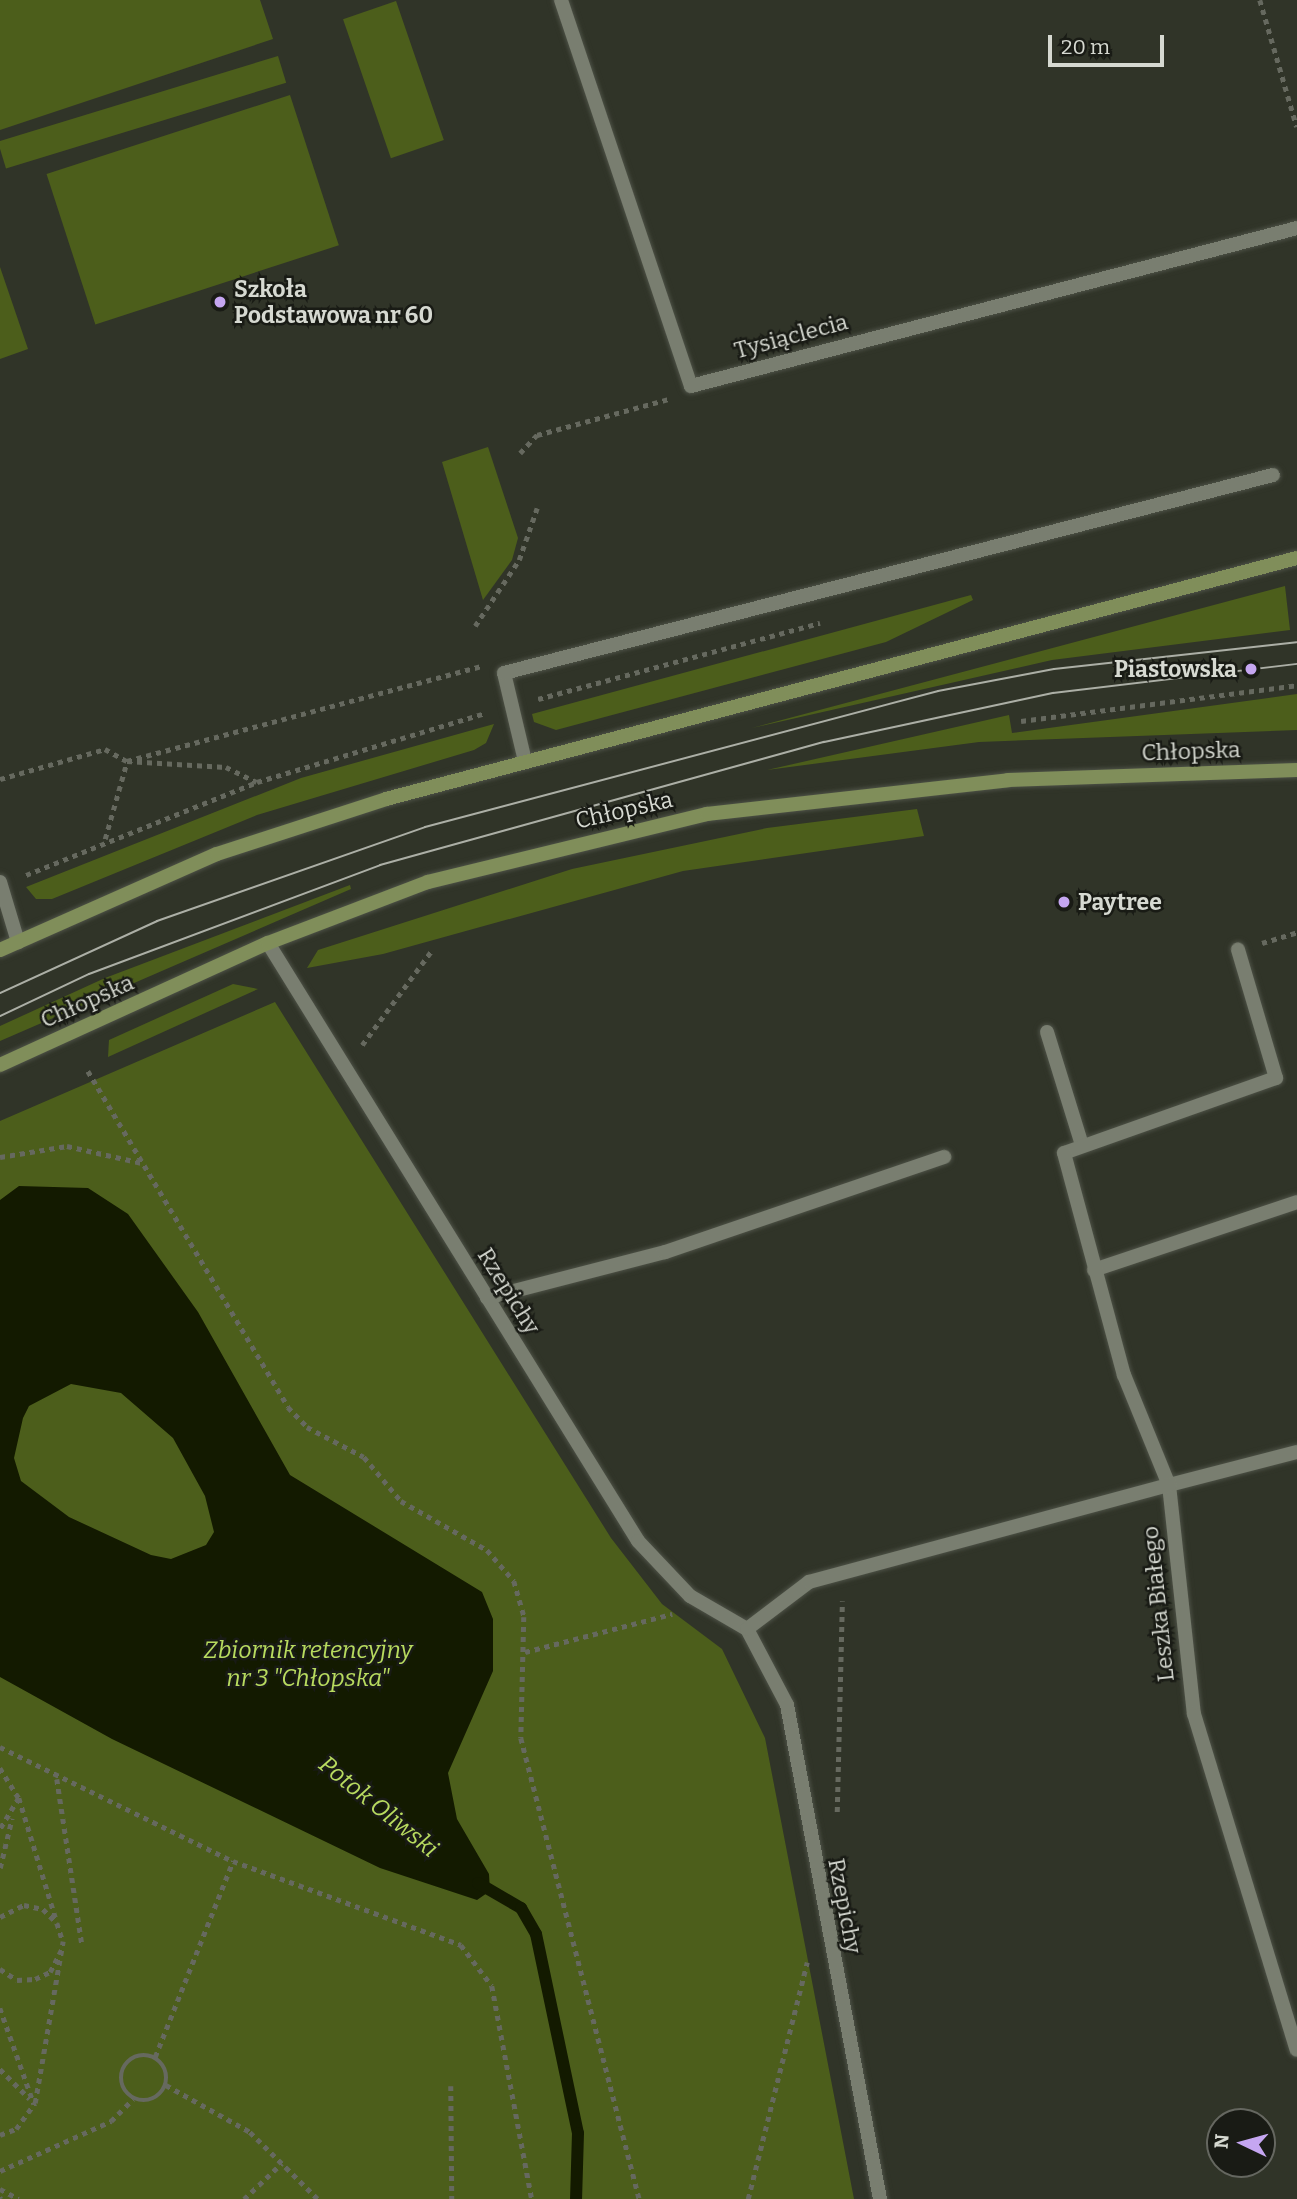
<!DOCTYPE html>
<meta charset="utf-8">
<style>
body{margin:0}
#map{position:relative;width:1297px;height:2199px;overflow:hidden;background:#303428;font-family:Bitter,serif}
div>[style]{position:absolute}
[style*='--x']{left:calc(var(--x)*1px);top:calc(var(--y)*1px);width:calc(var(--w)*1px);rotate:calc(var(--a)*1deg)}
.green>*{inset:0;background:#4c5e1b;transform-origin:0 0}
.water>*{inset:0;background:#131a00}
.stream>*{height:12px;margin:-6px;padding:0 6px;transform-origin:6px;border-radius:6px;background:#131a00}
.path>*{height:4.5px;margin-top:-2.25px;transform-origin:0;background:repeating-linear-gradient(90deg,#66695f 0 5px,transparent 0 10px)}
.path>.ring{margin:-2.25px;padding:0;box-sizing:content-box;background:none;border:4.5px solid #66695f;border-radius:50%}
.roads{filter:drop-shadow(0 0 2px #4d5146) drop-shadow(0 0 2px #4d5146)}
.service>*{height:14px;margin:-7px;padding:0 7px;transform-origin:7px;border-radius:7px;background:#797e70}
.minor>*{height:14px;margin:-7px;padding:0 7px;transform-origin:7px;border-radius:7px;background:#797e70}
.secondary>*{height:14px;margin:-7px;padding:0 7px;transform-origin:7px;border-radius:7px;background:#808e5a}
.tram>*{height:2px;margin:-1px;padding:0 1px;transform-origin:1px;border-radius:1px;background:#acafa6}
.dots>*{width:19px;height:19px;translate:-50% -50%;box-sizing:border-box;border:4px solid #191b15;border-radius:50%}
span{translate:-50% -50%;white-space:nowrap;text-align:center;line-height:1.15;-webkit-text-stroke:5px #191b15;paint-order:stroke}
.poi-label{font-size:23px;color:#d6d9d1;font-weight:700}
.left{translate:0 -50%;text-align:left}
.right{translate:-100% -50%;text-align:right}
.street-label{font-size:23px;color:#d6d9d1}
.water-label{font-size:24px;color:#b8db5f;font-style:italic}
.north{position:absolute;left:1206px;top:2108px;width:70px;height:70px;box-sizing:border-box;background:#191b15;border:2px solid #656760;border-radius:50%;rotate:275deg;font-size:19px;font-weight:700;line-height:28px;text-align:center;color:#d6d9d1}
.north::after{content:'';display:block;margin:auto;width:24px;height:32px;background:#c5a6f1;clip-path:polygon(50% 0,100% 100%,50% 72%,0 100%)}
.scale{position:absolute;left:1048px;top:35px;width:116px;height:32px;box-sizing:border-box;border:4px solid #d6d9d1;border-top:0;padding-left:9px;font-size:21px;line-height:24px;white-space:nowrap;color:#d6d9d1;-webkit-text-stroke:5px #191b15;paint-order:stroke}
</style>
<div id="map">
<div class="green">
<i style="clip-path:polygon(0 0,260px 0,273px 39px,0 130px)"></i>
<i style="left:396px;top:1px;width:147px;height:56px;rotate:71deg"></i>
<i style="left:278px;top:56px;width:28px;height:293px;rotate:73deg"></i>
<i style="left:290px;top:95px;width:158px;height:256px;rotate:72deg"></i>
<i style="clip-path:polygon(0 267px,28px 349px,0 359px)"></i>
<i style="clip-path:polygon(488px 447px,518px 538px,512px 560px,483px 600px,442px 462px)"></i>
<i style="clip-path:polygon(1285px 586px,1290px 630px,1052px 660px,752px 728px)"></i>
<i style="clip-path:polygon(971px 595px,973px 600px,886px 642px,556px 730px,534px 722px,532px 714px)"></i>
<i style="clip-path:polygon(1297px 694px,1297px 730px,979px 742px,767px 770px,1009px 715px,1012px 733px)"></i>
<i style="clip-path:polygon(494px 724px,486px 743px,474px 750px,257px 815px,52px 899px,36px 899px,26px 887px,301px 778px)"></i>
<i style="clip-path:polygon(917px 809px,924px 836px,683px 871px,383px 954px,307px 968px,318px 950px,572px 869px,767px 828px)"></i>
<i style="clip-path:polygon(350px 885px,351px 889px,0 1041px,0 1026px,105px 978px)"></i>
<i style="clip-path:polygon(233px 984px,258px 989px,108px 1057px,109px 1040px)"></i>
<i style="clip-path:polygon(275px 1002px,611px 1538px,662px 1604px,722px 1649px,765px 1738px,854px 2199px,0 2199px,0 1121px)"></i>
</div>
<div class="water">
<i style="clip-path:polygon(evenodd,19px 1186px,88px 1188px,128px 1214px,198px 1312px,290px 1475px,482px 1592px,493px 1619px,493px 1671px,448px 1773px,457px 1819px,489px 1874px,490px 1891px,477px 1900px,380px 1868px,112px 1739px,0 1677px,0 1200px,19px 1186px,71px 1384px,121px 1393px,173px 1438px,205px 1496px,214px 1532px,206px 1545px,171px 1559px,151px 1555px,69px 1517px,21px 1481px,14px 1458px,23px 1418px,29px 1406px,71px 1384px)"></i>
</div>
<div class="stream">
<i style="--x:478;--y:1883;--w:50;--a:30.2"></i>
<i style="--x:521;--y:1908;--w:30;--a:60"></i>
<i style="--x:536;--y:1934;--w:203;--a:78.1"></i>
<i style="--x:578;--y:2133;--w:66;--a:91.7"></i>
</div>
<div class="path">
<i style="--x:1260;--y:0;--w:132;--a:73.8"></i>
<i style="--x:520;--y:453;--w:25;--a:-47"></i>
<i style="--x:537;--y:435;--w:137;--a:-15.3"></i>
<i style="--x:475;--y:626;--w:79;--a:-56.3"></i>
<i style="--x:519;--y:560;--w:55;--a:-70.9"></i>
<i style="--x:538;--y:699;--w:292;--a:-15.1"></i>
<i style="--x:1021;--y:721;--w:278;--a:-7.4"></i>
<i style="--x:0;--y:779;--w:109;--a:-15.9"></i>
<i style="--x:105;--y:749;--w:25;--a:29"></i>
<i style="--x:127;--y:761;--w:99;--a:3.5"></i>
<i style="--x:226;--y:767;--w:34;--a:26"></i>
<i style="--x:105;--y:839;--w:81;--a:-74.2"></i>
<i style="--x:127;--y:761;--w:367;--a:-15"></i>
<i style="--x:26;--y:875;--w:249;--a:-21.9"></i>
<i style="--x:257;--y:782;--w:239;--a:-16.8"></i>
<i style="--x:1262;--y:943;--w:37;--a:-17"></i>
<i style="--x:362;--y:1045;--w:118;--a:-53.6"></i>
<i style="--x:88;--y:1071;--w:391;--a:59.2"></i>
<i style="--x:288;--y:1407;--w:28;--a:46"></i>
<i style="--x:307;--y:1427;--w:64;--a:27.8"></i>
<i style="--x:364;--y:1457;--w:57;--a:49.9"></i>
<i style="--x:401;--y:1501;--w:99;--a:29.7"></i>
<i style="--x:487;--y:1550;--w:41;--a:48.9"></i>
<i style="--x:514;--y:1581;--w:37;--a:74"></i>
<i style="--x:524;--y:1617;--w:121;--a:91.4"></i>
<i style="--x:521;--y:1738;--w:476;--a:75.6"></i>
<i style="--x:0;--y:1157;--w:68;--a:-9.3"></i>
<i style="--x:67;--y:1146;--w:77;--a:12.8"></i>
<i style="--x:525;--y:1652;--w:152;--a:-14.5"></i>
<i style="--x:0;--y:1747;--w:259;--a:26.1"></i>
<i style="--x:233;--y:1861;--w:243;--a:20.2"></i>
<i style="--x:461;--y:1945;--w:51;--a:52.9"></i>
<i style="--x:492;--y:1986;--w:217;--a:79.4"></i>
<i style="--x:0;--y:1768;--w:36;--a:58"></i>
<i style="--x:19;--y:1798;--w:37;--a:121"></i>
<i style="--x:57;--y:1779;--w:167;--a:81.4"></i>
<i style="--x:19;--y:1798;--w:130;--a:73"></i>
<i style="--x:837;--y:1812;--w:211;--a:-88.6"></i>
<i style="--x:0;--y:1868;--w:51;--a:-76.5"></i>
<i style="--x:0;--y:1917;--w:27;--a:-27"></i>
<i style="--x:24;--y:1905;--w:19;--a:12"></i>
<i style="--x:43;--y:1909;--w:20;--a:45"></i>
<i style="--x:57;--y:1923;--w:19;--a:72"></i>
<i style="--x:0;--y:1969;--w:20;--a:33"></i>
<i style="--x:17;--y:1980;--w:18;--a:-3"></i>
<i style="--x:35;--y:1979;--w:17;--a:-25"></i>
<i style="--x:50;--y:1972;--w:25;--a:-63"></i>
<i style="--x:0;--y:2008;--w:102;--a:70.5"></i>
<i class="ring" style="left:121px;top:2055px;width:41.5px;height:41.5px"></i>
<i style="--x:155;--y:2057;--w:211;--a:-68.3"></i>
<i style="--x:0;--y:2069;--w:42;--a:45"></i>
<i style="--x:166;--y:2085;--w:96;--a:29.2"></i>
<i style="--x:250;--y:2132;--w:95;--a:44.6"></i>
<i style="--x:451;--y:2086;--w:113;--a:89.5"></i>
<i style="--x:0;--y:2135;--w:17;--a:-21"></i>
<i style="--x:16;--y:2129;--w:32;--a:-54"></i>
<i style="--x:35;--y:2103;--w:164;--a:-80.2"></i>
<i style="--x:0;--y:2171;--w:122;--a:-24.2"></i>
<i style="--x:111;--y:2121;--w:31;--a:-45"></i>
<i style="--x:0;--y:2189;--w:21;--a:28"></i>
<i style="--x:0;--y:2197;--w:2;--a:63"></i>
<i style="--x:244;--y:2199;--w:52;--a:-43.5"></i>
<i style="--x:748;--y:2199;--w:244;--a:-76"></i>
</div>
<div class="roads">
<div class="service">
<i style="--x:525;--y:761;--w:90;--a:-103.4"></i>
<i style="--x:504;--y:673;--w:794;--a:-14.44"></i>
<i style="--x:0;--y:882;--w:63;--a:73.3"></i>
<i style="--x:1047;--y:1032;--w:118;--a:72.8"></i>
<i style="--x:1064;--y:1153;--w:225;--a:-19.5"></i>
<i style="--x:1276;--y:1078;--w:134;--a:-106.5"></i>
<i style="--x:1094;--y:1270;--w:214;--a:-18.5"></i>
<i style="--x:487;--y:1298;--w:184;--a:-14.5"></i>
<i style="--x:665;--y:1252;--w:295;--a:-18.8"></i>
<i style="--x:1169;--y:1485;--w:132;--a:-14.5"></i>
</div>
<div class="minor">
<i style="--x:561;--y:0;--w:407;--a:71.4"></i>
<i style="--x:691;--y:386;--w:626;--a:-14.61"></i>
<i style="--x:268;--y:943;--w:703;--a:58.25"></i>
<i style="--x:638;--y:1541;--w:76;--a:46.6"></i>
<i style="--x:690;--y:1596;--w:66;--a:30.1"></i>
<i style="--x:747;--y:1629;--w:86;--a:62.2"></i>
<i style="--x:787;--y:1705;--w:503;--a:79.34"></i>
<i style="--x:1064;--y:1153;--w:230;--a:74.9"></i>
<i style="--x:1124;--y:1375;--w:119;--a:67.8"></i>
<i style="--x:1169;--y:1485;--w:230;--a:83.8"></i>
<i style="--x:1194;--y:1714;--w:351;--a:73"></i>
<i style="--x:747;--y:1629;--w:78;--a:-37.2"></i>
<i style="--x:809;--y:1582;--w:373;--a:-15.1"></i>
</div>
<div class="secondary">
<i style="--x:0;--y:950;--w:237;--a:-23.9"></i>
<i style="--x:217;--y:854;--w:178;--a:-18"></i>
<i style="--x:386;--y:799;--w:942;--a:-14.82"></i>
<i style="--x:0;--y:1065;--w:294;--a:-24.5"></i>
<i style="--x:268;--y:943;--w:171;--a:-20.9"></i>
<i style="--x:428;--y:882;--w:287;--a:-13.7"></i>
<i style="--x:707;--y:814;--w:303;--a:-6.4"></i>
<i style="--x:1008;--y:780;--w:289;--a:-2"></i>
</div>
</div>
<div class="tram">
<i style="--x:0;--y:993;--w:173;--a:-24.6"></i>
<i style="--x:157;--y:921;--w:284;--a:-19.3"></i>
<i style="--x:425;--y:827;--w:531;--a:-14.85"></i>
<i style="--x:938;--y:691;--w:118;--a:-10.7"></i>
<i style="--x:1054;--y:669;--w:244;--a:-6.3"></i>
<i style="--x:0;--y:1016;--w:98;--a:-25.3"></i>
<i style="--x:89;--y:974;--w:311;--a:-20.5"></i>
<i style="--x:380;--y:865;--w:461;--a:-15.5"></i>
<i style="--x:824;--y:742;--w:234;--a:-12.1"></i>
<i style="--x:1053;--y:693;--w:246;--a:-6.8"></i>
</div>
<div class="dots">
<i style="left:220px;top:302px;background:#c5a6f1"></i>
<i style="left:1251px;top:669px;background:#c5a6f1"></i>
<i style="left:1064px;top:902px;background:#c5a6f1"></i>
</div>
<div class="poi-label">
<span class="left" style="left:234px;top:302px">Szkoła<br>Podstawowa nr 60</span>
<span class="right" style="left:1237px;top:669px">Piastowska</span>
<span class="left" style="left:1078px;top:902px">Paytree</span>
</div>
<div class="street-label">
<span style="left:791px;top:336px;rotate:-15deg">Tysiąclecia</span>
<span style="left:1191px;top:751px;rotate:-2deg">Chłopska</span>
<span style="left:624px;top:810px;rotate:-13deg">Chłopska</span>
<span style="left:87px;top:1001px;rotate:-24deg">Chłopska</span>
<span style="left:509px;top:1291px;rotate:58deg">Rzepichy</span>
<span style="left:1158px;top:1604px;rotate:-96deg">Leszka Białego</span>
<span style="left:845px;top:1906px;rotate:79deg">Rzepichy</span>
</div>
<div class="water-label">
<span style="left:308px;top:1665px">Zbiornik retencyjny<br>nr 3 "Chłopska"</span>
<span style="left:378px;top:1807px;rotate:39deg">Potok Oliwski</span>
</div>
<div class="north">N</div>
<div class="scale">20 m</div>
</div>
